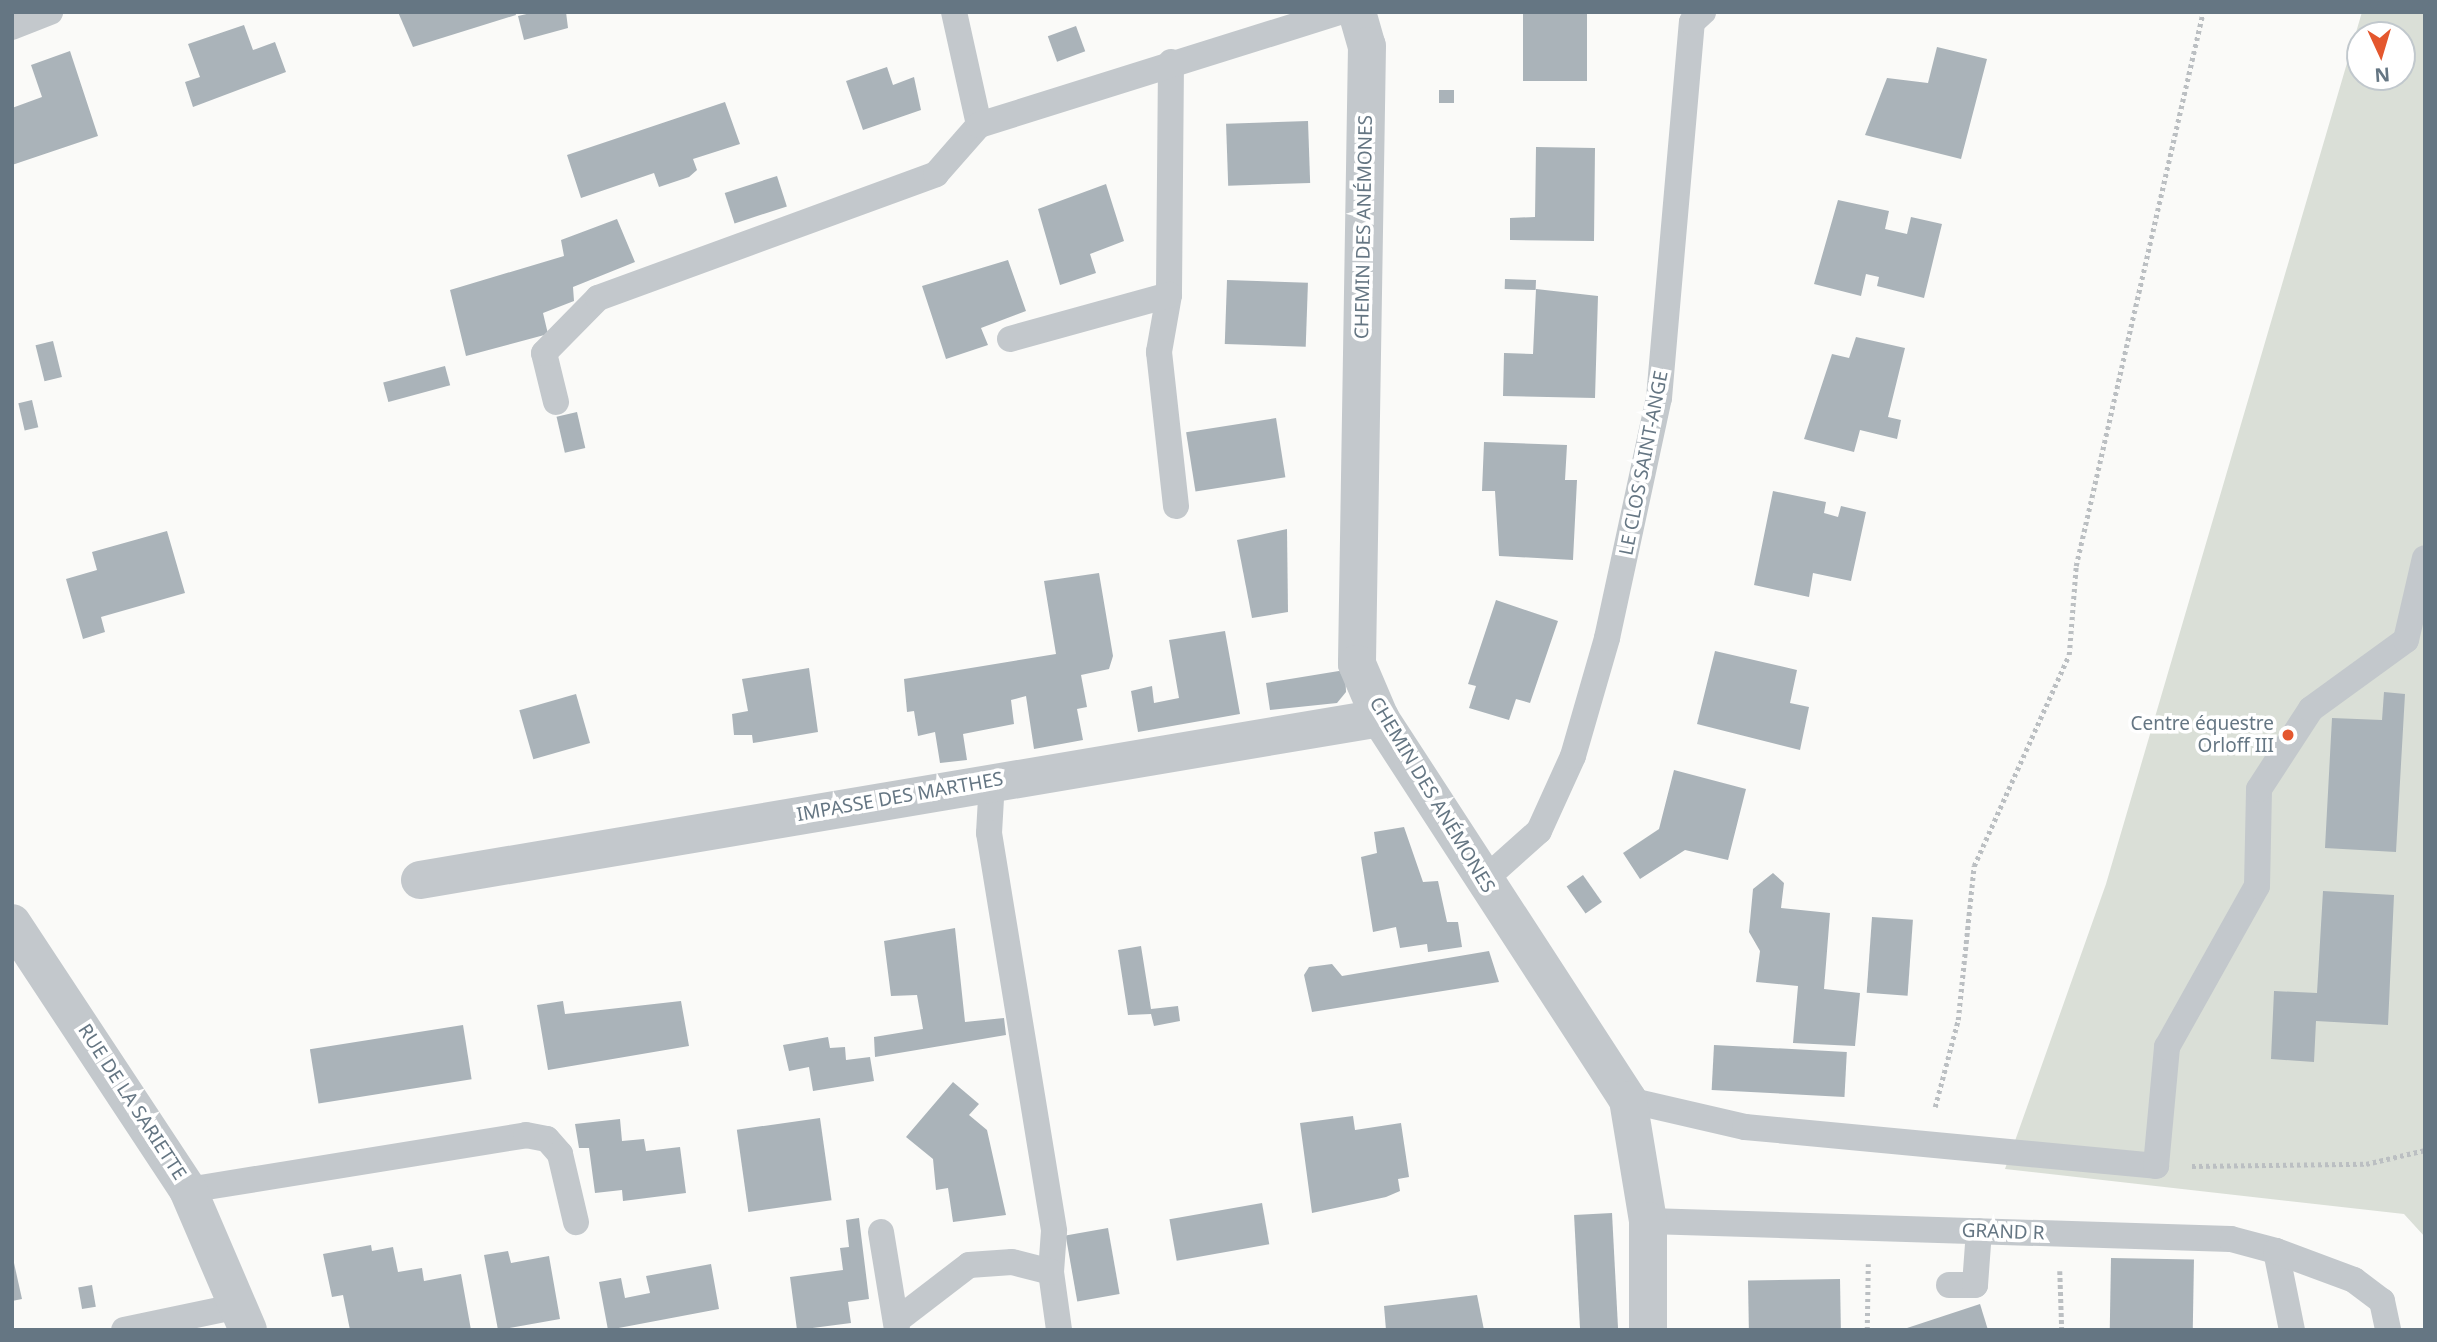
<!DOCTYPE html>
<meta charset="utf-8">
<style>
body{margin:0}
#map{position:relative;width:2437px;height:1342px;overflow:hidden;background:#fafaf8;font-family:"Noto Sans",sans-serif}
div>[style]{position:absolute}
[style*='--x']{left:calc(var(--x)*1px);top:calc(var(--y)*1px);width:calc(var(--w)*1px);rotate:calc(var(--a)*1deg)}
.green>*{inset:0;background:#dadfd7}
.building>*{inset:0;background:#aab3b9;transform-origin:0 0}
.path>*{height:4.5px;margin-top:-2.25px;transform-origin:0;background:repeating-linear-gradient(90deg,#bbbfc2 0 3.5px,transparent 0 7px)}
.lane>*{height:26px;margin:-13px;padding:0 13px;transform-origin:13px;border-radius:13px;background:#c3c8cc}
.street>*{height:38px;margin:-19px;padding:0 19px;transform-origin:19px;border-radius:19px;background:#c3c8cc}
.dots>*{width:19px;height:19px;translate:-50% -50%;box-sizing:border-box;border:4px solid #fff;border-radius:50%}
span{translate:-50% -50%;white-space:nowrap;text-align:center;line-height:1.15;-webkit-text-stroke:7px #fff;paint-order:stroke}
.street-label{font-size:19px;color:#657683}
.poi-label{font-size:19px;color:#657683}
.right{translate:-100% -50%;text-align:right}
.frame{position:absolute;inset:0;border:14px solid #657683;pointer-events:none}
.north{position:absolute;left:2346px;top:21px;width:70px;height:70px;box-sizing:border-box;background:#fff;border:2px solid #c1c8cd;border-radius:50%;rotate:176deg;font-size:19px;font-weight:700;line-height:28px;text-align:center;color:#657683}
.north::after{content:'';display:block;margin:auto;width:24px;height:32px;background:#e4572e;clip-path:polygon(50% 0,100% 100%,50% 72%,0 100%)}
</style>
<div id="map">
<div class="green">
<i style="clip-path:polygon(evenodd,2362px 12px,2425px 12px,2425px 1237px,2404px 1214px,2005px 1169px,2106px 884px,2362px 12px,2360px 35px,2402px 35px,2402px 77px,2360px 77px,2360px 35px)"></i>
</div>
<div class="building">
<i style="clip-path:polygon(398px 12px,515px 12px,516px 15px,413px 47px)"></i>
<i style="clip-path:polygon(535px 12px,566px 12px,568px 28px,524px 40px,518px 16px)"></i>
<i style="left:1523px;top:12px;width:64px;height:69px"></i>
<i style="clip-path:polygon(244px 25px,253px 50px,275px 42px,286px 72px,193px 107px,185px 82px,200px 77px,188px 44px)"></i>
<i style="left:1076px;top:26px;width:27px;height:30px;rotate:70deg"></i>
<i style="clip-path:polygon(1937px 47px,1987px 59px,1961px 159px,1865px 135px,1887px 78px,1928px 83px)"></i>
<i style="clip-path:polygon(70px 51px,98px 136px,12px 165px,12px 108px,42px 97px,31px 65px)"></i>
<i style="clip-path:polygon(887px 67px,893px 85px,914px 77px,921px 110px,863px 130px,846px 81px)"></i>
<i style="left:1439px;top:90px;width:15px;height:13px"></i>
<i style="clip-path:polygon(725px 102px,740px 144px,693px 159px,697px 170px,689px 177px,659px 187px,654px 173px,581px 198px,567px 155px)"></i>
<i style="left:1308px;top:121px;width:62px;height:82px;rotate:88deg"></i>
<i style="clip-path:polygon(1536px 147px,1595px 148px,1594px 241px,1510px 240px,1510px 218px,1535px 217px)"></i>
<i style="left:777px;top:176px;width:32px;height:55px;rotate:72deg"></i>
<i style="clip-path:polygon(1106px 184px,1124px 241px,1090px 254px,1096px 273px,1060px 285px,1038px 209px)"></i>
<i style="clip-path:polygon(1838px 200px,1889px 211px,1885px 229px,1907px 234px,1911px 217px,1942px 224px,1924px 298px,1877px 286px,1879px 277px,1866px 274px,1861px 296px,1814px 284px)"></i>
<i style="clip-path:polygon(617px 219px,635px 262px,573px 287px,574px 301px,543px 313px,548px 334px,466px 356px,450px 290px,564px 256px,561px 240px)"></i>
<i style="clip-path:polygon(1008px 260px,1026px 311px,981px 328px,988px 345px,946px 359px,922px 286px)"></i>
<i style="left:1505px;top:279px;width:31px;height:10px;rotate:2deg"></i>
<i style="left:1227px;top:280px;width:81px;height:64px;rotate:2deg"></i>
<i style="clip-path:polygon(1536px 289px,1598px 296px,1595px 398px,1503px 396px,1504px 353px,1533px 354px)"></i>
<i style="clip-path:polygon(1856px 337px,1905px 348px,1888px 417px,1901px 420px,1897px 439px,1860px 430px,1854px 452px,1804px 439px,1832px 354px,1849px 358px)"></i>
<i style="left:53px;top:341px;width:37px;height:18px;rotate:76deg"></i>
<i style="left:445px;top:366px;width:20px;height:64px;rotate:75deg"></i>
<i style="left:32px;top:400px;width:28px;height:14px;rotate:77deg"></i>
<i style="left:577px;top:412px;width:37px;height:21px;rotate:77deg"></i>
<i style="left:1276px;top:418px;width:60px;height:91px;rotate:81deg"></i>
<i style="clip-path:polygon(1484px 442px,1567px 445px,1565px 480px,1577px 480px,1573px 560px,1499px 556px,1495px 491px,1482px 491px)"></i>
<i style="clip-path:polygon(1773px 491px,1826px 502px,1824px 513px,1838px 517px,1841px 506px,1866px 512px,1851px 581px,1813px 573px,1809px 597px,1754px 585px)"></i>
<i style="clip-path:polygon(1287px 529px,1288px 612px,1252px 618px,1237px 540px)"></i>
<i style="clip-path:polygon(167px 531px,185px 593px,101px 617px,105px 632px,83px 639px,66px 579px,97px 570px,92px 552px)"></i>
<i style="clip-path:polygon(1099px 573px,1113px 656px,1109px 669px,1081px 675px,1087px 707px,1077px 709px,1083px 740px,1034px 749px,1026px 696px,1011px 700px,1014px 724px,963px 734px,967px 760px,940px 763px,935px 732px,918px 736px,914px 711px,907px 712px,904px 679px,1056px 654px,1044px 581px)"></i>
<i style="clip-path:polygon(1496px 600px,1558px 621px,1530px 703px,1516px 699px,1509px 720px,1469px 708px,1476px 686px,1468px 684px)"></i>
<i style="clip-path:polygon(1225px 631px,1240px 714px,1138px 732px,1131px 691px,1152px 686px,1154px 703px,1179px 698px,1169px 640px)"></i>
<i style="clip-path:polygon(1715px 651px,1797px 670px,1790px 703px,1809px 707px,1800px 750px,1697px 724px)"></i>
<i style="clip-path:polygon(809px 668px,818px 732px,753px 743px,752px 735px,734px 735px,732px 714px,748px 711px,742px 679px)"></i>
<i style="clip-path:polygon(1345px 670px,1346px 692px,1337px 703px,1270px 710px,1266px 683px)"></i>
<i style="clip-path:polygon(2384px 692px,2405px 694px,2396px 852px,2325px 848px,2332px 718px,2382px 720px)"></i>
<i style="left:576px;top:694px;width:51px;height:59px;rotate:74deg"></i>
<i style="clip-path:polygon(1674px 770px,1746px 789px,1728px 860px,1685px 850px,1640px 879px,1623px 853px,1659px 829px)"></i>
<i style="clip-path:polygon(1404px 827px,1423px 882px,1438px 881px,1447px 922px,1458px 922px,1462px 947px,1428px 952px,1427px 944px,1400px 948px,1396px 927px,1373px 932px,1361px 857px,1377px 853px,1374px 832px)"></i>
<i style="clip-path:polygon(1773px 873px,1784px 883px,1781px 908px,1830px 913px,1824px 989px,1860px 993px,1855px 1046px,1793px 1043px,1798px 986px,1756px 982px,1760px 951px,1749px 932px,1753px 889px)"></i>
<i style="left:1583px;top:875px;width:33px;height:20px;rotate:55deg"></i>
<i style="clip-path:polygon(2323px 891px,2394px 895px,2388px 1025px,2316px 1021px,2314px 1062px,2271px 1059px,2274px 991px,2317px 993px)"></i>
<i style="left:1872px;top:917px;width:41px;height:76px;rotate:4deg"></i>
<i style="clip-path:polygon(955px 928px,965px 1022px,1004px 1018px,1006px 1035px,875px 1057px,874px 1037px,923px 1029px,917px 995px,891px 996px,884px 941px)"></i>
<i style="clip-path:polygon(1141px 946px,1151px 1009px,1178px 1006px,1180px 1021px,1154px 1026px,1151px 1014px,1128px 1015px,1118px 950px)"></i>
<i style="clip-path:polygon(1489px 951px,1499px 982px,1312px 1012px,1304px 975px,1309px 967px,1332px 964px,1342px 976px)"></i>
<i style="clip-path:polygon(563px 1001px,565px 1014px,681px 1001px,689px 1046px,548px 1070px,537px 1005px)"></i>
<i style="left:463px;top:1025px;width:55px;height:155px;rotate:81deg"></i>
<i style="clip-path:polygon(828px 1037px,830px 1048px,845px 1047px,846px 1060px,870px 1057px,874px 1081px,813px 1091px,809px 1067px,789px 1071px,783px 1045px)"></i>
<i style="left:1714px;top:1045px;width:133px;height:45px;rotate:3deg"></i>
<i style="clip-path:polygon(953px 1082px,979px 1104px,969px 1115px,987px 1130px,1006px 1215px,953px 1222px,948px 1188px,936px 1190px,933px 1159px,906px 1137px)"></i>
<i style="clip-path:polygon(1353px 1116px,1355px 1130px,1401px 1123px,1409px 1177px,1398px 1179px,1400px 1191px,1386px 1197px,1312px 1213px,1300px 1123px)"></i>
<i style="left:820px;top:1118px;width:83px;height:84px;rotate:82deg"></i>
<i style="clip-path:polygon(620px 1119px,622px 1141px,644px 1139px,646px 1151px,680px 1147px,686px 1193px,623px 1201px,622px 1190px,595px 1193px,589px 1148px,579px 1148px,575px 1124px)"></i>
<i style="left:1262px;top:1203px;width:42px;height:94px;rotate:80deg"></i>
<i style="left:1612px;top:1213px;width:117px;height:38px;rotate:87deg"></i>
<i style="clip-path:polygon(859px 1218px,869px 1299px,848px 1302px,851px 1323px,797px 1330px,790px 1277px,843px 1270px,840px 1248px,849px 1247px,846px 1220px)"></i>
<i style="left:1108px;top:1228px;width:67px;height:43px;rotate:80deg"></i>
<i style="clip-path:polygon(371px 1245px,372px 1251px,393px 1247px,398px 1272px,422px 1268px,424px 1281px,461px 1274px,471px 1330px,350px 1330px,343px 1295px,332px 1297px,323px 1254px)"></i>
<i style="clip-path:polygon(508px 1251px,511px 1263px,549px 1256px,560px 1319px,498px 1330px,484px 1255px)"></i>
<i style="clip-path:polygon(12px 1254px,22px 1299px,12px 1301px)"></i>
<i style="left:2111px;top:1258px;width:83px;height:72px;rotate:1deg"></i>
<i style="clip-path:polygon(711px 1264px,719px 1309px,608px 1330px,599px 1282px,621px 1278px,625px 1298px,650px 1293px,646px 1276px)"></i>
<i style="left:1840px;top:1279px;width:51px;height:92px;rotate:89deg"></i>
<i style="left:92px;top:1285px;width:22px;height:14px;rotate:80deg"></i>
<i style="clip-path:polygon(1477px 1295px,1484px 1330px,1386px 1330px,1384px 1306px)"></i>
<i style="clip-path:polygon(1980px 1304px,1988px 1330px,1904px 1330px,1904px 1329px)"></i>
</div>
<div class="path">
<i style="--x:1935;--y:1107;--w:90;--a:-75.2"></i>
<i style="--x:1958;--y:1020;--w:155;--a:-84.1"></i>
<i style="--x:1974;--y:866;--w:231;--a:-65.8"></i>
<i style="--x:2069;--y:655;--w:89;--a:-85.5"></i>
<i style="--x:2076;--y:566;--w:568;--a:-77.09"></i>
<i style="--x:2192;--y:1166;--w:174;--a:-0.7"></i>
<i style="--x:2366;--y:1164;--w:61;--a:-13.3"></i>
<i style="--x:2060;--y:1271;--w:59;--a:88.1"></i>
<i style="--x:1867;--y:1330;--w:66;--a:-89.1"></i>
</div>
<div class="lane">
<i style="--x:954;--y:12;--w:116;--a:77.5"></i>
<i style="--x:12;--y:27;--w:41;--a:-21.5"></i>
<i style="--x:1171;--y:62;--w:233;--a:90.5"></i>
<i style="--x:1169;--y:295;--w:58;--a:100"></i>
<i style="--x:1159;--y:352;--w:155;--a:83.7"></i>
<i style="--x:1010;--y:339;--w:165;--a:-15.5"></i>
<i style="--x:556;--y:402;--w:50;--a:-103.8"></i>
<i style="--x:544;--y:353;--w:77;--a:-45.5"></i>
<i style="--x:598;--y:298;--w:360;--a:-20.1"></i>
<i style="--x:936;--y:174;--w:65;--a:-48.7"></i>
<i style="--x:979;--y:125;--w:378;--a:-17.4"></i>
<i style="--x:992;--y:781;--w:52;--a:93.3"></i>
<i style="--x:989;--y:833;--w:403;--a:80.7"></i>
<i style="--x:1054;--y:1231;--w:41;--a:94.2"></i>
<i style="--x:1051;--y:1272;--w:59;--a:82.1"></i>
<i style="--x:1483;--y:881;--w:75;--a:-41.8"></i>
<i style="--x:1539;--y:831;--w:82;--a:-65.6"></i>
<i style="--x:1573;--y:756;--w:123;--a:-73.9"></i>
<i style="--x:1607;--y:638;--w:246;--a:-77.8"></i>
<i style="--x:1659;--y:398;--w:377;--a:-85"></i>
<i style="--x:1692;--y:22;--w:15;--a:-42"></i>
<i style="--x:1628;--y:1100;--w:120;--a:13"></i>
<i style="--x:1745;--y:1127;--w:413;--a:5.4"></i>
<i style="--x:2156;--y:1166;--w:120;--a:-84.7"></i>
<i style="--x:2167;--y:1047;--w:184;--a:-60.8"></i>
<i style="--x:2257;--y:886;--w:97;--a:-88.8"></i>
<i style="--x:2259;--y:789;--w:95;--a:-57"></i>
<i style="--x:2311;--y:709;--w:117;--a:-36"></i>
<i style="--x:2406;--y:640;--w:84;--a:-77"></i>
<i style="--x:188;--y:1190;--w:342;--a:-9.2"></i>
<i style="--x:526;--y:1135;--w:21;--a:11"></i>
<i style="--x:547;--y:1139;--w:20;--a:49"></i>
<i style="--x:560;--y:1154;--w:70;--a:76.8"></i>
<i style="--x:1648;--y:1221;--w:583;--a:1.77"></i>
<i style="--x:2231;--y:1239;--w:47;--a:14.9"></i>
<i style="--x:2276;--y:1251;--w:81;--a:78.6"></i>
<i style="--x:881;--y:1232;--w:99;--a:80.7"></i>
<i style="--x:2276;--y:1251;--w:83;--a:20.4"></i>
<i style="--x:2354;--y:1280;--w:35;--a:37"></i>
<i style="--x:2382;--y:1301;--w:30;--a:78"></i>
<i style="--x:1949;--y:1285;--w:26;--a:0"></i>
<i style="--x:1975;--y:1285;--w:54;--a:-85.8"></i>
<i style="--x:896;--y:1321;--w:92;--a:-37.5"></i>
<i style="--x:969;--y:1265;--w:43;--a:-4"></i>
<i style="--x:1012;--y:1262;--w:40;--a:14.4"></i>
<i style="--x:124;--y:1330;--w:117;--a:-11.8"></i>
</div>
<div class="street">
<i style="--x:1357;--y:12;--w:35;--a:74"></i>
<i style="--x:1367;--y:46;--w:618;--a:90.93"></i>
<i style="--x:1357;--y:664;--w:59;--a:66.9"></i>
<i style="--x:1380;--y:718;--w:455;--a:57"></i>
<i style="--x:1628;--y:1100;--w:123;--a:80.6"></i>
<i style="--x:1648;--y:1221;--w:109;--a:90"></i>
<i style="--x:420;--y:880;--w:974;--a:-9.58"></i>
<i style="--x:12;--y:923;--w:320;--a:56.6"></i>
<i style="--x:188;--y:1190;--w:152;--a:66.8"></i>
</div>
<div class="dots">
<i style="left:2288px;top:735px;background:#e4572e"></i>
</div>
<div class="street-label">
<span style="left:1364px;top:227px;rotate:-89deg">CHEMIN DES ANÉMONES</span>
<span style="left:1644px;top:463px;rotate:-79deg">LE CLOS SAINT-ANGE</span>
<span style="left:1432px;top:795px;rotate:59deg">CHEMIN DES ANÉMONES</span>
<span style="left:900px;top:797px;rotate:-10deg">IMPASSE DES MARTHES</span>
<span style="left:132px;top:1102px;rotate:57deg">RUE DE LA SARIETTE</span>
<span style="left:2003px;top:1232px;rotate:2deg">GRAND R</span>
</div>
<div class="poi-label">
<span class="right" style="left:2274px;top:735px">Centre équestre<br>Orloff III</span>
</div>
<div class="frame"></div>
<div class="north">N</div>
</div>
